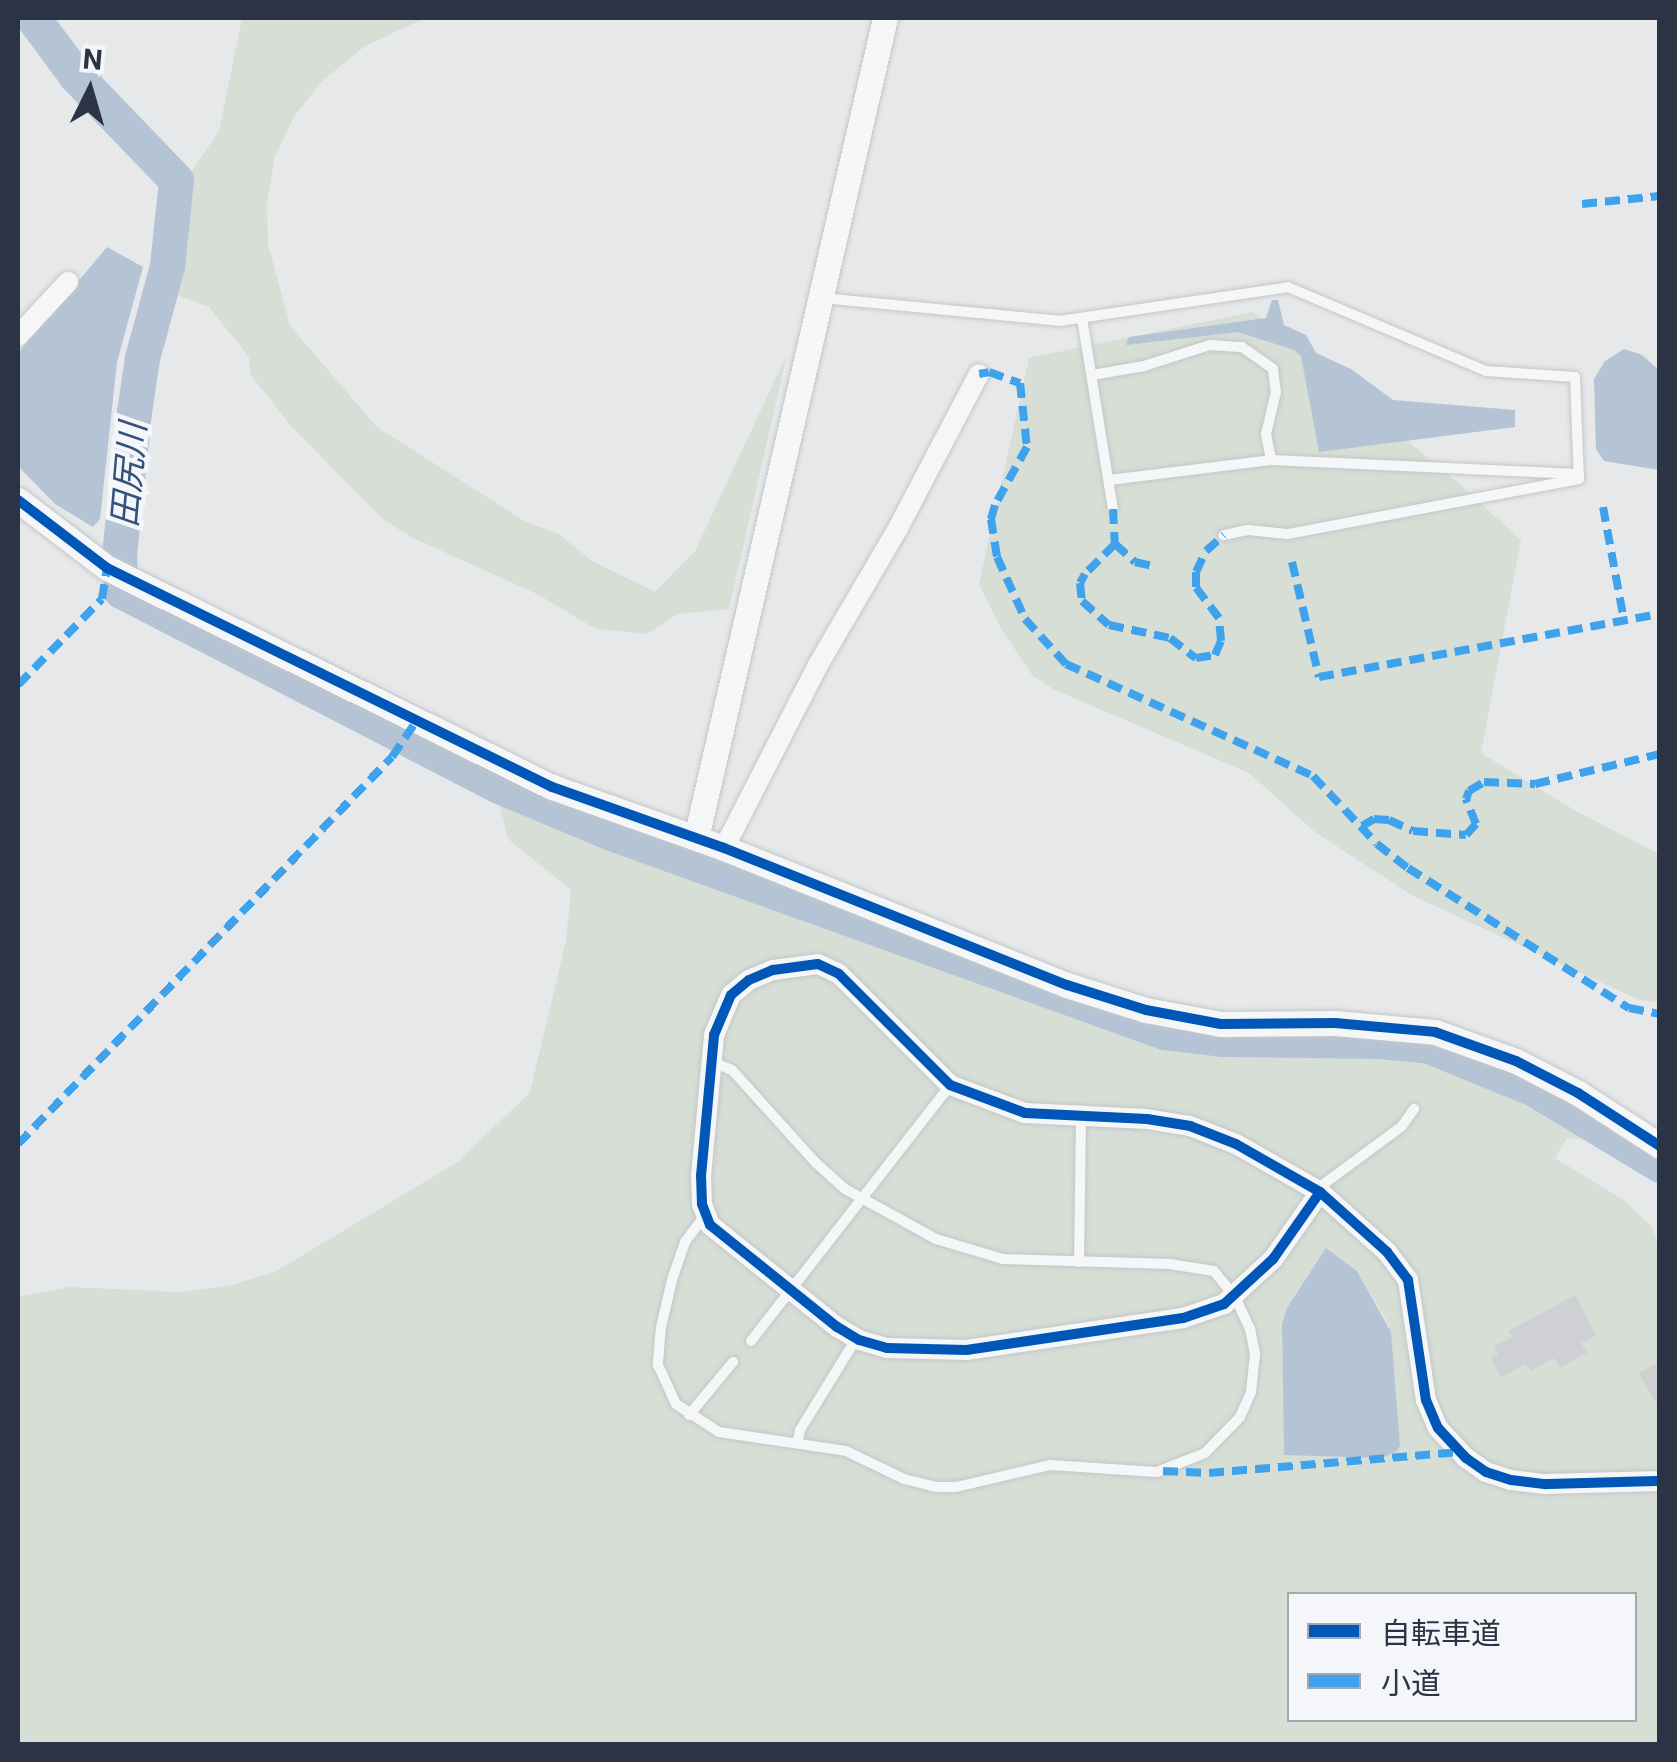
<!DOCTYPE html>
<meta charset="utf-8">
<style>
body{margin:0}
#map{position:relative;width:1677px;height:1762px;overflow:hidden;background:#e6e8ea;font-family:Roboto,"Noto Sans JP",sans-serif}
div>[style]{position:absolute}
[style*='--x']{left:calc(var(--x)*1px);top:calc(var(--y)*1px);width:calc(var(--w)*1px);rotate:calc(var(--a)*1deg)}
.green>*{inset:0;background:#d6ded6}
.water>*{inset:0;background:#b4c4d5}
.river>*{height:35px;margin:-17.5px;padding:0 17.5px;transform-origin:17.5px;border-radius:17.5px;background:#b4c4d5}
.building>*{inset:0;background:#ced0d3}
.roads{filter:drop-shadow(0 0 2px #c4c6c8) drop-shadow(0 0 2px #c4c6c8)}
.service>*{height:10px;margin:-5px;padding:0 5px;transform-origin:5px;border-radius:5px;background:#f5f6f7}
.minor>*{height:20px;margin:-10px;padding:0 10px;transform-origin:10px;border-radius:10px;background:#f5f6f7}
.tertiary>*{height:25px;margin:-12.5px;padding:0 12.5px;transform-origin:12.5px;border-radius:12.5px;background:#f5f6f7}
.quiet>*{height:8px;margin-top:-4px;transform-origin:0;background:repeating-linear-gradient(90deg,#3ea3ec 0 15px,transparent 0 23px)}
.cycleway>*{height:10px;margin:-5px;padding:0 5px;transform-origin:5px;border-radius:5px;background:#0057b8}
span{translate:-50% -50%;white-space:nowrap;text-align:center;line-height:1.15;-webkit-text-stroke:9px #f4f6f9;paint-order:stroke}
.water-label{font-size:35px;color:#34527a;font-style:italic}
.frame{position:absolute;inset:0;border:20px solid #2b3445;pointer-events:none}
.legend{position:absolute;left:1287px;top:1592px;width:350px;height:130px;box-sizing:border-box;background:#f4f6f9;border:2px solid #a4a8b1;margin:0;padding:12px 18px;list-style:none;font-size:30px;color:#2b3445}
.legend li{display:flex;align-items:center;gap:20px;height:50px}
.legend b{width:50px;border:2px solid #a4a8b1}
.north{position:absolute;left:40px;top:40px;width:100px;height:100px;-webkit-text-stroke:8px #f4f6f9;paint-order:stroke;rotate:5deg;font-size:28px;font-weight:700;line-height:40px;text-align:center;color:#2b3445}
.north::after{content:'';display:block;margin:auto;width:35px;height:45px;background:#2b3445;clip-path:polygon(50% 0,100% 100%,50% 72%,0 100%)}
</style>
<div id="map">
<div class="green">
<i style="clip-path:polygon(242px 18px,425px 18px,365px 46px,321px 82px,294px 117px,275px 156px,267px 203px,268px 244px,290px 326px,377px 427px,526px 522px,559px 534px,592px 561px,655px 592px,695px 551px,787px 354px,729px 609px,677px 614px,647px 634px,596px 629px,539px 595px,411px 537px,384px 520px,291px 426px,250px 374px,249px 357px,209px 307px,171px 293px,186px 180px,219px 131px)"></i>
<i style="clip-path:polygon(1253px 312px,1463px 487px,1521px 540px,1481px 753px,1576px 811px,1659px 854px,1659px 1003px,1637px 999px,1413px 896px,1315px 832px,1249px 773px,1055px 690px,1032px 675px,1000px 627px,979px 584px,1029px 358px)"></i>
<i style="clip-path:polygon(evenodd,492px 775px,641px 839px,1070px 996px,1176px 1030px,1240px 1036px,1386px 1035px,1489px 1061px,1544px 1086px,1659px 1156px,1659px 1178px,1598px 1140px,1567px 1138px,1555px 1158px,1625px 1201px,1652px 1227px,1659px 1249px,1659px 1744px,18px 1744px,18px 1297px,70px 1287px,181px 1292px,228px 1286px,275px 1272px,459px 1161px,530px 1092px,566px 941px,571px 890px,508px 839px,492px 775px,1327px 1249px,1357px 1271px,1389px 1325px,1400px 1445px,1381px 1458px,1284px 1454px,1282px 1324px,1287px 1308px,1327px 1249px,492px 775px,1290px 1594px,1634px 1594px,1634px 1720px,1290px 1720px,1290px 1594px)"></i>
</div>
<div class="water">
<i style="clip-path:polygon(107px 247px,143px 267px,117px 362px,100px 519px,93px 527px,55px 504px,18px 466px,18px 353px)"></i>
<i style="clip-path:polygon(1272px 300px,1278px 300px,1284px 325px,1306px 335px,1316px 353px,1351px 369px,1393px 400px,1515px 410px,1515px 427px,1319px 452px,1301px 356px,1294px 350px,1238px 332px,1126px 345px,1129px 337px,1266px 318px)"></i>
<i style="clip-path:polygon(1624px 349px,1642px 355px,1659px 370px,1659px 470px,1604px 461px,1596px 449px,1594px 379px,1605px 361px)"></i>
<i style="clip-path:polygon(1326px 1248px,1357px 1271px,1391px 1332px,1400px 1445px,1397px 1451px,1382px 1458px,1284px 1455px,1282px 1324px,1287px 1308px)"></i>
</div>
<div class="river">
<i style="--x:33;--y:18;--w:72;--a:53.4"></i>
<i style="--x:76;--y:76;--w:144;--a:46.1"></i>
<i style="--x:176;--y:180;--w:86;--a:96"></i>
<i style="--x:167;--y:266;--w:95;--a:105.2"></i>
<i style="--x:142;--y:358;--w:55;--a:98.4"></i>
<i style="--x:134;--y:412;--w:143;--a:96"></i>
<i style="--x:119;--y:554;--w:37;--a:87"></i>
<i style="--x:121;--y:591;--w:425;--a:27.3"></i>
<i style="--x:499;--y:786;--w:121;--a:22.8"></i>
<i style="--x:611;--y:833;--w:588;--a:19.79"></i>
<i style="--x:1164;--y:1032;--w:60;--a:6.7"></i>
<i style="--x:1224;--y:1039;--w:157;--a:0.7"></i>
<i style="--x:1381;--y:1041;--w:48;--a:5.9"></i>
<i style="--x:1429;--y:1046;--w:113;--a:22.3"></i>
<i style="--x:1534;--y:1089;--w:147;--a:31.1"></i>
</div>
<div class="building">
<i style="clip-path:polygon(1575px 1295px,1596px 1335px,1581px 1343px,1587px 1353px,1560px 1368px,1554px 1358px,1530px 1371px,1526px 1364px,1501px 1377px,1491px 1358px,1498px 1354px,1494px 1346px,1512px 1337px,1509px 1331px)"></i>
<i style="clip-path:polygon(1660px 1362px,1660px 1410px,1639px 1373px)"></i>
</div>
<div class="roads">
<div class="service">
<i style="--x:822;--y:298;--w:238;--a:5.5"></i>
<i style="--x:1059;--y:321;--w:232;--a:-8.4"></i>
<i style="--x:1288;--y:287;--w:215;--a:23"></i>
<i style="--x:1486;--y:371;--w:89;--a:3.9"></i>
<i style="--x:1575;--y:377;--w:102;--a:87.8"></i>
<i style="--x:1579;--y:479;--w:297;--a:169.3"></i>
<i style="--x:1287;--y:534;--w:39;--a:-174"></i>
<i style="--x:1248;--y:530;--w:25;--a:168"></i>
<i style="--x:1082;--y:318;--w:193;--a:80.8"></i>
<i style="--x:1092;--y:375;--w:53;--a:-9.8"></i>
<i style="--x:1144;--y:366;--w:69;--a:-17.7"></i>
<i style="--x:1210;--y:345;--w:32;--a:4"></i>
<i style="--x:1242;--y:347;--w:38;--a:35"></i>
<i style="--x:1273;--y:369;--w:23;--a:83"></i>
<i style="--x:1276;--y:392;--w:43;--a:103.4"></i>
<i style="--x:1266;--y:434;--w:26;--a:79"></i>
<i style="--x:1109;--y:480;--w:163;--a:-7"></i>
<i style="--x:1271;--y:460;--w:308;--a:2.6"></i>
<i style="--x:1317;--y:1189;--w:106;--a:-36.5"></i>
<i style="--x:1402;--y:1126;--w:21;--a:-55"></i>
<i style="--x:706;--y:1214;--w:35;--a:127"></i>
<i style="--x:685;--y:1242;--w:36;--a:109"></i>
<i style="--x:673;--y:1276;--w:52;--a:103.2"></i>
<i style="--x:661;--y:1327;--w:38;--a:95"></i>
<i style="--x:658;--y:1365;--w:43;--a:65.2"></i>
<i style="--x:676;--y:1404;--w:51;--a:33.1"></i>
<i style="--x:719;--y:1432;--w:128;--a:8.5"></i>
<i style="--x:846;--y:1451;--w:64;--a:25.8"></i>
<i style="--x:904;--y:1479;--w:34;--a:14"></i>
<i style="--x:937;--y:1487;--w:19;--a:0"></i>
<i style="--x:956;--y:1487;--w:97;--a:-13.2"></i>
<i style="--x:1050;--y:1465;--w:107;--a:3.7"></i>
<i style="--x:1157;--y:1472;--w:52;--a:-21.6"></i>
<i style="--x:1205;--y:1453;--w:50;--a:-45.8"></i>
<i style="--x:1240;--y:1417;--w:27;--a:-66"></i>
<i style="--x:1251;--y:1392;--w:38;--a:-84"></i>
<i style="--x:1255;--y:1354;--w:25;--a:-101"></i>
<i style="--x:1250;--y:1329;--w:35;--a:-115"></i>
<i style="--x:1235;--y:1297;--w:33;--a:-129"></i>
<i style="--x:1214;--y:1271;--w:45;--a:-171"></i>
<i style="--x:1170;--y:1264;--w:167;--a:-178.3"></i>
<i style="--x:1003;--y:1259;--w:70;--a:-163.4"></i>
<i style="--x:936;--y:1239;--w:104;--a:-151.2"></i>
<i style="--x:845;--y:1189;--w:39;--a:-138"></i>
<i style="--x:816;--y:1163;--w:125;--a:-132.1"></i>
<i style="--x:732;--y:1070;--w:22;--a:-158"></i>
<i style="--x:1079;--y:1262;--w:146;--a:-89.2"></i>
<i style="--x:751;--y:1341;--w:324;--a:-52.1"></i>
<i style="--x:689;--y:1415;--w:69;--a:-50.3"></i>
<i style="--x:798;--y:1440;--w:10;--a:-79"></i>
<i style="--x:800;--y:1430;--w:107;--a:-58.4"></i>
</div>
<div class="minor">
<i style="--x:18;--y:336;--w:74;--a:-47.2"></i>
<i style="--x:724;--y:848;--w:206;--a:-62.8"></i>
<i style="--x:818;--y:665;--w:156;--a:-59.7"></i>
<i style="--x:897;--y:530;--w:176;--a:-62.3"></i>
<i style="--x:1320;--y:1192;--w:82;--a:125"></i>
<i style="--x:1273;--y:1259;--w:67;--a:137.4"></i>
<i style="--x:1224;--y:1304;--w:43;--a:161.1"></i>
<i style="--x:1183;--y:1318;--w:219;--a:171.6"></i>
<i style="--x:966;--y:1350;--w:79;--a:-178.5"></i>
<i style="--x:887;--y:1348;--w:29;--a:-164"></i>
<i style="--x:859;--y:1340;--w:26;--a:-149"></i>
<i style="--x:837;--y:1327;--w:163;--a:-141.2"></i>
<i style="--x:710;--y:1225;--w:22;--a:-111"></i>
<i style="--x:702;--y:1204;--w:28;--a:-92"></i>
<i style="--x:701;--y:1176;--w:142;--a:-84.7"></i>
<i style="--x:714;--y:1035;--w:43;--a:-67"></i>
<i style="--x:731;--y:995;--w:23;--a:-40"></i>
<i style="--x:749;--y:980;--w:26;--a:-23"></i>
<i style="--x:773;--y:970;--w:45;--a:-7.6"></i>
<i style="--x:818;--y:964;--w:23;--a:25"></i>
<i style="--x:839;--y:974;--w:157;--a:45"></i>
<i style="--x:950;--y:1085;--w:80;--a:20.5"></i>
<i style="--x:1025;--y:1113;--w:122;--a:2.8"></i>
<i style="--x:1147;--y:1119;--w:44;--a:9.2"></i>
<i style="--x:1190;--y:1126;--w:49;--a:21.4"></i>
<i style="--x:1236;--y:1144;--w:97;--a:29.7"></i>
<i style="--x:1320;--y:1192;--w:90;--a:41.8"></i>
<i style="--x:1387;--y:1252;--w:35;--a:53"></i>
<i style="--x:1408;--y:1280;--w:121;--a:81.5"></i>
<i style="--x:1426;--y:1400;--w:30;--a:67"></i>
<i style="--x:1438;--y:1428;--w:41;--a:47"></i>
<i style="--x:1466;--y:1458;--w:24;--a:35"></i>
<i style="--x:1486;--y:1472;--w:26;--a:18"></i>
<i style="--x:1511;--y:1480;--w:34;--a:7"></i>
<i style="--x:1545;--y:1484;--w:115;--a:-1.5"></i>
</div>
<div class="tertiary">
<i style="--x:18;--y:500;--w:112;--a:37.4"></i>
<i style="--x:107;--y:568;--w:496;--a:26.2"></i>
<i style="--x:552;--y:787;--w:182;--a:19.5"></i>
<i style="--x:724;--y:848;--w:369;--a:21.8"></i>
<i style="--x:1067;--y:985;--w:83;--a:17.6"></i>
<i style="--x:1146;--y:1010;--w:76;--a:10.6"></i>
<i style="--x:1221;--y:1024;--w:114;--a:-0.5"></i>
<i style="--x:1335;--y:1023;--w:100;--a:5.1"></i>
<i style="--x:1435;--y:1032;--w:86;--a:19.7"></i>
<i style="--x:1516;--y:1061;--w:70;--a:27.3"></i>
<i style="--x:1578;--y:1093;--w:98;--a:32.9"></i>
<i style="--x:696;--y:838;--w:841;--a:-77.02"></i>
</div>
</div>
<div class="quiet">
<i style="--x:1582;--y:204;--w:78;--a:-5.9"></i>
<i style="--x:979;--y:374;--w:10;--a:-11"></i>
<i style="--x:989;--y:372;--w:33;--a:20"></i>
<i style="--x:1020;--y:383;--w:64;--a:83.8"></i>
<i style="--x:1027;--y:447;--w:66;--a:118.9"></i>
<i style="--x:995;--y:505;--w:15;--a:106"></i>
<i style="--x:991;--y:519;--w:38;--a:81"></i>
<i style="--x:997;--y:557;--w:68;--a:65.7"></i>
<i style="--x:1025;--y:619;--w:61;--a:47.7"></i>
<i style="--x:1066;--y:664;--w:271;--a:24.4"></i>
<i style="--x:1313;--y:776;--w:93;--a:46.7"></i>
<i style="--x:1377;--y:844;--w:39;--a:38"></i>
<i style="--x:1408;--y:868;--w:262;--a:32.4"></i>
<i style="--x:1629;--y:1008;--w:32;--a:11"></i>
<i style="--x:1603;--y:507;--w:115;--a:79.5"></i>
<i style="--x:1113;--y:509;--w:35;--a:87"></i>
<i style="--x:1115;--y:544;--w:27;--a:42"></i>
<i style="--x:1135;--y:562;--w:23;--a:13"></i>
<i style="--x:1115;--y:544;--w:42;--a:135"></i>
<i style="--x:1085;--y:574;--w:10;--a:119"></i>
<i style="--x:1080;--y:583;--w:18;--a:84"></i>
<i style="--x:1082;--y:601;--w:36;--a:42"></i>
<i style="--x:1109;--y:625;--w:62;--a:12"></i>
<i style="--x:1170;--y:638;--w:33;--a:38"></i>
<i style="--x:1196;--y:658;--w:19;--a:-9"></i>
<i style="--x:1215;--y:655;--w:15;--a:-67"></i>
<i style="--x:1221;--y:641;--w:23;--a:-95"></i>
<i style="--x:1219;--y:618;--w:39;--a:-127"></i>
<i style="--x:1196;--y:587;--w:15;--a:-90"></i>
<i style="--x:1196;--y:572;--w:23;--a:-65"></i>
<i style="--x:1206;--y:551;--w:24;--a:-42"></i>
<i style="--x:1292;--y:562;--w:118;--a:76.8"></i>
<i style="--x:1319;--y:677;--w:347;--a:-10.5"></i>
<i style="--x:18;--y:685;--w:120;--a:-45.7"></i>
<i style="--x:102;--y:599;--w:31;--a:-81"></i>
<i style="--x:1362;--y:826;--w:14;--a:-30"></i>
<i style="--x:1374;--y:819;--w:15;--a:4"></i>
<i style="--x:1389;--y:820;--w:26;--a:25"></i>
<i style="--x:1413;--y:831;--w:53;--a:4.3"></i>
<i style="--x:1466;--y:835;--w:15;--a:-48"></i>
<i style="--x:1476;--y:824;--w:27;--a:-112"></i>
<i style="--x:1466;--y:799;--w:9;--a:-69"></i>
<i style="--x:1469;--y:791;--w:17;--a:-31"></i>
<i style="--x:1484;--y:782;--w:51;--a:2.2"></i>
<i style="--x:1535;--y:784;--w:129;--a:-13.5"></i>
<i style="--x:18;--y:1144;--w:538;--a:-45.98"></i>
<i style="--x:392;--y:757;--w:41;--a:-55.9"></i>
<i style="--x:1163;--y:1471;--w:46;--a:2.5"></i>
<i style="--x:1209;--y:1473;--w:252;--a:-4.8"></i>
</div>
<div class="cycleway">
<i style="--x:18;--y:500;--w:112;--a:37.4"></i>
<i style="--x:107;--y:568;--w:496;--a:26.2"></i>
<i style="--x:552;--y:787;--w:182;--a:19.5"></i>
<i style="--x:724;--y:848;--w:369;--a:21.8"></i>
<i style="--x:1067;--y:985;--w:83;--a:17.6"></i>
<i style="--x:1146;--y:1010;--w:76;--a:10.6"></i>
<i style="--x:1221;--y:1024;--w:114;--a:-0.5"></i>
<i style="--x:1335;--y:1023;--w:100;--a:5.1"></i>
<i style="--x:1435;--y:1032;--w:86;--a:19.7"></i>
<i style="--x:1516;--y:1061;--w:70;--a:27.3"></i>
<i style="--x:1578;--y:1093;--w:98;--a:32.9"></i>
<i style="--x:1320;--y:1192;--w:82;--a:125"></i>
<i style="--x:1273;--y:1259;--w:67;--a:137.4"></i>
<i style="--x:1224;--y:1304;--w:43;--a:161.1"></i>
<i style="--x:1183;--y:1318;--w:219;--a:171.6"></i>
<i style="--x:966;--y:1350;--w:79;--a:-178.5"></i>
<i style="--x:887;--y:1348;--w:29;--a:-164"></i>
<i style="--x:859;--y:1340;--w:26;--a:-149"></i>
<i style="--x:837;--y:1327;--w:163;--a:-141.2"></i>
<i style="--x:710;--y:1225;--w:22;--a:-111"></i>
<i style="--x:702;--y:1204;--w:28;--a:-92"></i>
<i style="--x:701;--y:1176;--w:142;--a:-84.7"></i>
<i style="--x:714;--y:1035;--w:43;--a:-67"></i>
<i style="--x:731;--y:995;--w:23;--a:-40"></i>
<i style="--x:749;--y:980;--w:26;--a:-23"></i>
<i style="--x:773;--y:970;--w:45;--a:-7.6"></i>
<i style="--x:818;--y:964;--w:23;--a:25"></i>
<i style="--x:839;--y:974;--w:157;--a:45"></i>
<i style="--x:950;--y:1085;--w:80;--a:20.5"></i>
<i style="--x:1025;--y:1113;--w:122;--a:2.8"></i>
<i style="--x:1147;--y:1119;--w:44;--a:9.2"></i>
<i style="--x:1190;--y:1126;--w:49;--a:21.4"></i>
<i style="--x:1236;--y:1144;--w:97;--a:29.7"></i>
<i style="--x:1320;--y:1192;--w:90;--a:41.8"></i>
<i style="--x:1387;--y:1252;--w:35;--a:53"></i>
<i style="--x:1408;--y:1280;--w:121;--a:81.5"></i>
<i style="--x:1426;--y:1400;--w:30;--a:67"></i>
<i style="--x:1438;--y:1428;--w:41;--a:47"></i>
<i style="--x:1466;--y:1458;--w:24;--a:35"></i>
<i style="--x:1486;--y:1472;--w:26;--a:18"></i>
<i style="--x:1511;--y:1480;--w:34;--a:7"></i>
<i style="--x:1545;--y:1484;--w:115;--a:-1.5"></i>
</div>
<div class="water-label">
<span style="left:130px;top:475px;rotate:-85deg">田尻川</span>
</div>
<div class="frame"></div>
<ul class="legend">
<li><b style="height:12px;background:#0057b8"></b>自転車道</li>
<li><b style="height:12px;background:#3ea3ec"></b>小道</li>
</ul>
<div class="north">N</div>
</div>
